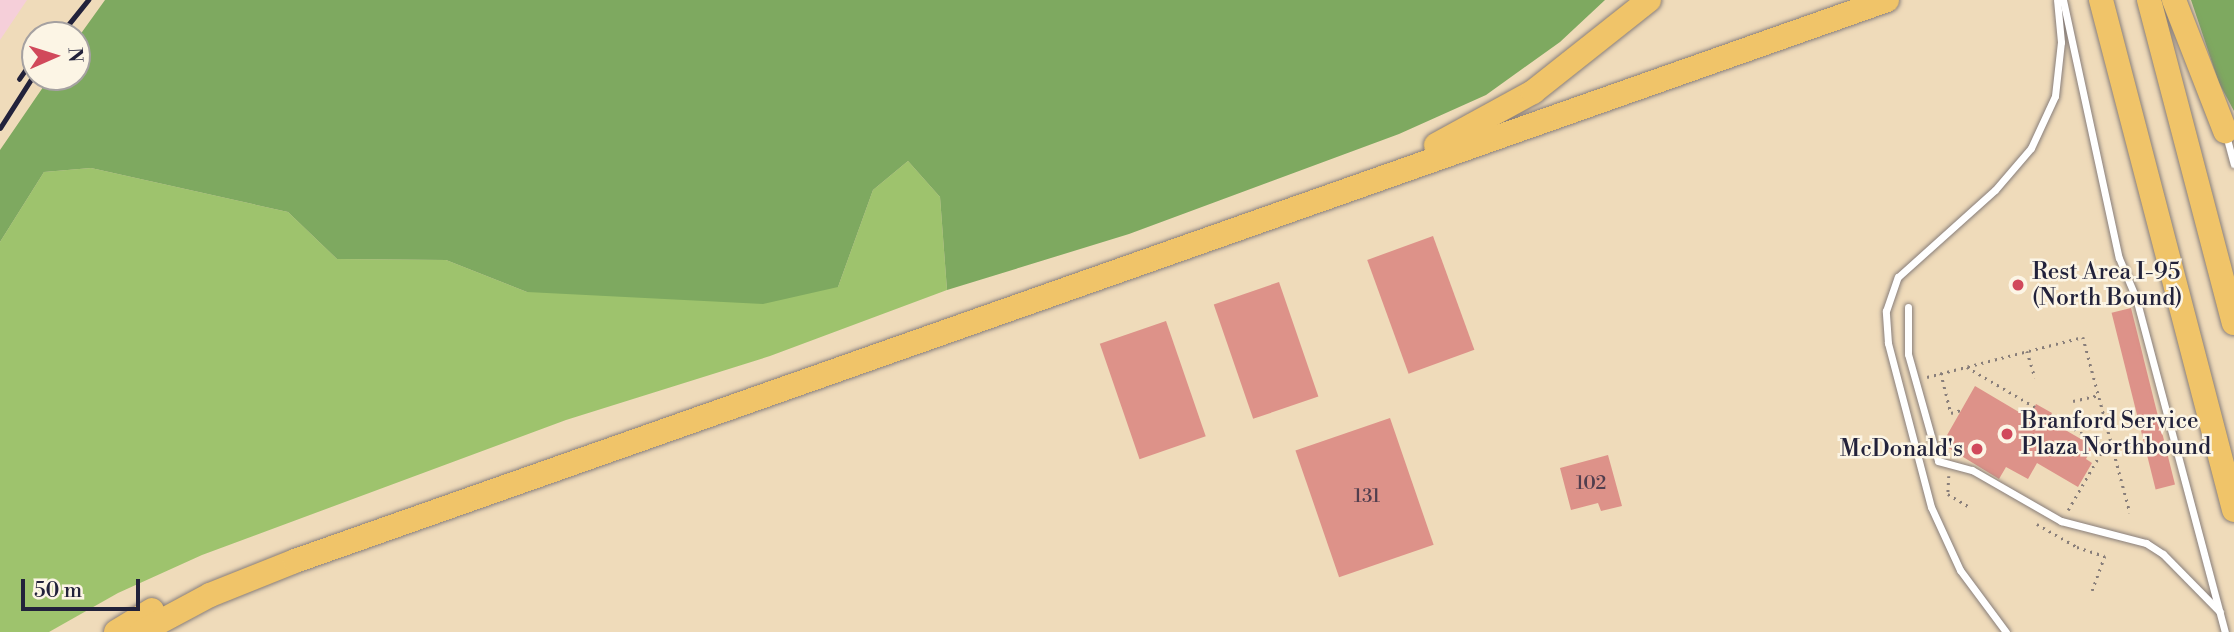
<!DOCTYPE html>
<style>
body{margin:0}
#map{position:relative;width:2234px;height:632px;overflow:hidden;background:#efdbba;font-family:"Libre Bodoni",serif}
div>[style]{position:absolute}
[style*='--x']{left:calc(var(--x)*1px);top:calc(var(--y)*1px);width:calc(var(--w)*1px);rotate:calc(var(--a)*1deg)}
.built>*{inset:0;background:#f5cfd9}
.green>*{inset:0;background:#9ec36d}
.forest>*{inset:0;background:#7ea960}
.building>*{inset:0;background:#dd9289;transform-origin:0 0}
.path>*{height:2.5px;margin-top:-1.25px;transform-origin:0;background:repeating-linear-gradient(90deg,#887e7a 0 2px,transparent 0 7px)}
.roads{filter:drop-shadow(0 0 2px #887e7a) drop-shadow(0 0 2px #887e7a)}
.lane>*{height:7px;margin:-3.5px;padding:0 3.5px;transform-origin:3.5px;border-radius:3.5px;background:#fff}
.highway>*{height:24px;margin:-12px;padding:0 12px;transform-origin:12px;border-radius:12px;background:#f0c469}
.rail>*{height:4.5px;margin:-2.25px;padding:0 2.25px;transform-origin:2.25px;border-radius:2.25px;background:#22223b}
.dots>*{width:19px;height:19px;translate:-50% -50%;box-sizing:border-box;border:4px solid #fcf5e5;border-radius:50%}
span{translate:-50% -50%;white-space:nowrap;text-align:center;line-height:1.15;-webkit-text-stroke:5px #fcf5e5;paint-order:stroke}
.number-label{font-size:19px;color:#513e4e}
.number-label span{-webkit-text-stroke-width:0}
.poi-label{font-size:23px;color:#22223b}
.left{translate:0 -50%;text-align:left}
.right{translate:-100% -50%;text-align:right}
.north{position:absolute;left:21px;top:21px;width:70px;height:70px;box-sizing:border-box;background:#fcf5e5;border:2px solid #a5a1a1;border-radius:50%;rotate:87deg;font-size:19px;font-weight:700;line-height:28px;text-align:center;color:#22223b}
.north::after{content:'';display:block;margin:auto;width:24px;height:32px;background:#d1495b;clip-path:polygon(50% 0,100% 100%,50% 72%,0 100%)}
.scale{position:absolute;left:21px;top:579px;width:119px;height:32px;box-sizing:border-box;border:4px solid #22223b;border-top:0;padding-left:9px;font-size:21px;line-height:24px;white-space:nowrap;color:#22223b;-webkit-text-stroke:5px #fcf5e5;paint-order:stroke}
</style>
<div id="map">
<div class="built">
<i style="clip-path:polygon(0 0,27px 0,0 40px)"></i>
</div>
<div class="green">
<i style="clip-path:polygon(908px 161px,940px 197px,947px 290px,770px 356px,566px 420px,202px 555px,118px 593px,49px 632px,0 632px,0 242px,44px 172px,91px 168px,288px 212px,337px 259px,446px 260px,527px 292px,838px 287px,873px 190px)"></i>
</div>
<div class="forest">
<i style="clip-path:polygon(105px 0,1605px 0,1560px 42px,1486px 95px,1399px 134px,1129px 234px,947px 290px,940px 197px,908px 161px,873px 190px,838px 287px,763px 304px,527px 292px,446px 260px,337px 259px,288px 212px,91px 168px,44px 172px,0 242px,0 150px,50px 77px,77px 77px,77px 39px)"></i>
<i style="clip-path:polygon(2191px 0,2234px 0,2234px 111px,2219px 83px)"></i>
</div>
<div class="building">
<i style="left:1433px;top:236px;width:121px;height:70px;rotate:70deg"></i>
<i style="left:1279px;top:282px;width:121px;height:69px;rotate:71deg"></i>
<i style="left:2131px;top:308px;width:182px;height:20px;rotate:76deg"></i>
<i style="left:1166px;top:321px;width:122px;height:70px;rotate:71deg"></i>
<i style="clip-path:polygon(1975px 386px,2029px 418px,2036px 404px,2052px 413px,2048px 420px,2093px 446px,2086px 459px,2092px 463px,2078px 487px,2037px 463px,2028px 479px,2006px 467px,1999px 479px,1942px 444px)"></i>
<i style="left:1390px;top:418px;width:134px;height:100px;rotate:71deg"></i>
<i style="clip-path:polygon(1608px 455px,1622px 506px,1601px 511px,1598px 503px,1571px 510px,1560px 468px)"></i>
</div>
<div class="path">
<i style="--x:2027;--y:351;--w:28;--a:73"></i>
<i style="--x:1967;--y:367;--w:79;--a:30.5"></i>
<i style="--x:1941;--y:373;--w:41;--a:76"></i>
<i style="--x:1951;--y:413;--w:10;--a:-17"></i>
<i style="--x:1927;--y:377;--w:161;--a:-14.4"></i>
<i style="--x:2083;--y:337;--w:182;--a:75"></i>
<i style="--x:2073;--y:401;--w:27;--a:-13"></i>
<i style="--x:2050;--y:415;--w:70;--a:29.8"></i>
<i style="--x:1949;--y:476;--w:18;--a:93"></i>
<i style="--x:1948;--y:494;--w:27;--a:31"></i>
<i style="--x:2068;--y:510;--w:74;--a:-60"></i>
<i style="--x:2037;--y:524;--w:46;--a:29.9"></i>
<i style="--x:2077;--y:547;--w:29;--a:18"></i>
<i style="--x:2105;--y:556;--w:37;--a:110"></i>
</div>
<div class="roads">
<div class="lane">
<i style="--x:2063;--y:0;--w:264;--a:77.8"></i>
<i style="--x:2119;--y:258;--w:43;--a:67"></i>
<i style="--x:2136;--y:298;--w:346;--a:75.1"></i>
<i style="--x:2226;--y:135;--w:30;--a:75"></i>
<i style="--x:1908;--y:307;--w:47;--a:90"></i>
<i style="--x:1908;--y:354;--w:111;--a:74.3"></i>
<i style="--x:1938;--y:461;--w:35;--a:15"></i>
<i style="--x:1972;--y:470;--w:103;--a:29.8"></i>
<i style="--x:2061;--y:521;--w:88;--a:14.5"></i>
<i style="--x:2146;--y:543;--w:20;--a:33"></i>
<i style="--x:2163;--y:554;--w:81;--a:45.5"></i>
<i style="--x:2006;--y:632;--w:77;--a:-126.6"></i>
<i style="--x:1960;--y:570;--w:69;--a:-114.7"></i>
<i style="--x:1931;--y:507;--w:170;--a:-104.7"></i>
<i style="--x:1888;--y:343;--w:32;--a:-94"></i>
<i style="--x:1886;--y:311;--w:36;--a:-71"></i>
<i style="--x:1898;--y:277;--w:130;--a:-41.9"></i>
<i style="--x:1995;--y:190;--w:55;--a:-49.4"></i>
<i style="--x:2031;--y:148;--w:57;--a:-65.2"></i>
<i style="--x:2055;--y:96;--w:54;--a:-83.7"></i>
<i style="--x:2061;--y:42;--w:42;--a:-95.4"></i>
</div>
<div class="highway">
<i style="--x:2101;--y:0;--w:527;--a:75.38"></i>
<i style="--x:2149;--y:0;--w:334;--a:75.3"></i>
<i style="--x:2174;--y:0;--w:141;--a:68.7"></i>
<i style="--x:1436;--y:145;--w:111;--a:-28.7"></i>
<i style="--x:1533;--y:92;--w:148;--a:-38.4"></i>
<i style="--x:116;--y:632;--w:42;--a:-31.4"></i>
<i style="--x:141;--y:632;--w:78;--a:-28.2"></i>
<i style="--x:210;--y:595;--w:92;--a:-21.8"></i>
<i style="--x:295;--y:561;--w:1688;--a:-19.41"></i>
</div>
</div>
<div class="rail">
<i style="--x:60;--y:35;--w:45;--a:-51.3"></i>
<i style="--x:19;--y:79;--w:28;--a:-55"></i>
<i style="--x:0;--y:128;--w:65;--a:-57.5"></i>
</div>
<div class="dots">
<i style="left:2018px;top:285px;background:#d1495b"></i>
<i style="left:2007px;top:434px;background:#d1495b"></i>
<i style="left:1977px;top:449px;background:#d1495b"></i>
</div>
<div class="number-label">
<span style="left:1591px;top:484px">102</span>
<span style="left:1367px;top:497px">131</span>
</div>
<div class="poi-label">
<span class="left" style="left:2032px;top:285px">Rest Area I-95<br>(North Bound)</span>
<span class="left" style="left:2021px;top:434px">Branford Service<br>Plaza Northbound</span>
<span class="right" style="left:1963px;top:449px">McDonald's</span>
</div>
<div class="north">N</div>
<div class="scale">50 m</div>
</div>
